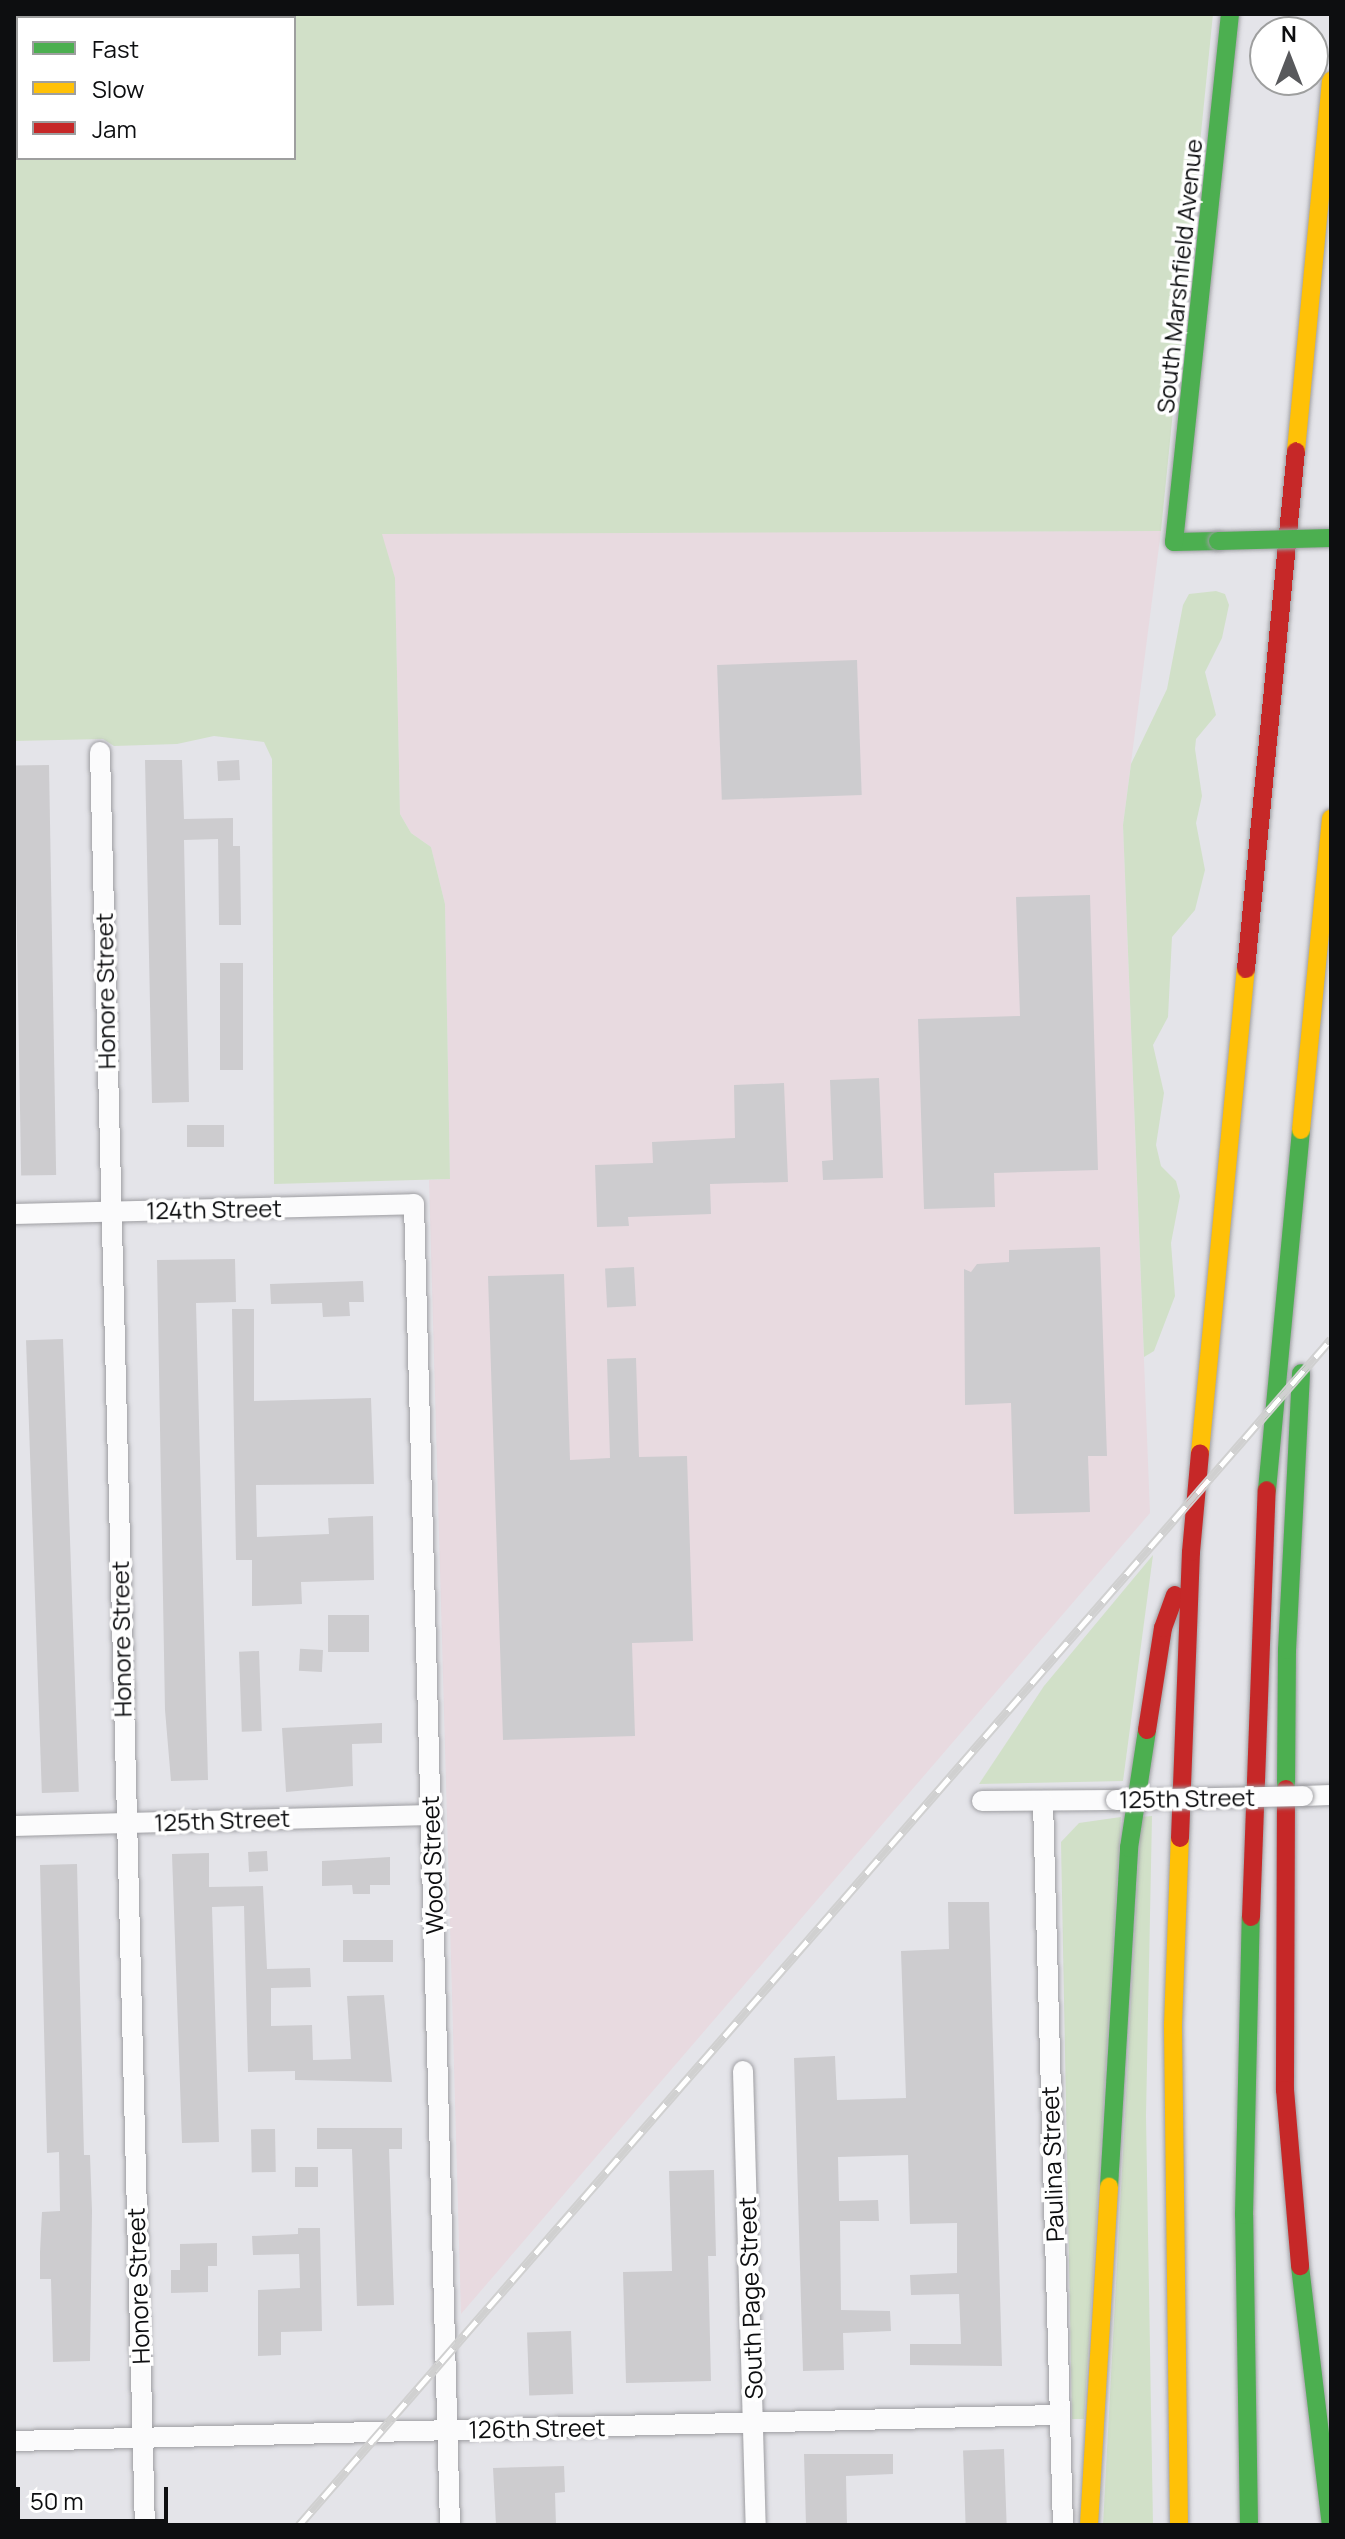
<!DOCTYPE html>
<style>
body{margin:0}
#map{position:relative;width:1345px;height:2539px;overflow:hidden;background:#e4e4e9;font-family:Manrope,sans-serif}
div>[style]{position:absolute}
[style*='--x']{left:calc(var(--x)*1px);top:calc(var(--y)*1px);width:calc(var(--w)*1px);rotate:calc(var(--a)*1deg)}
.industrial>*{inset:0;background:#e8dae0}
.green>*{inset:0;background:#d1e0c8}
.building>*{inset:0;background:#cdcccf;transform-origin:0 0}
.roads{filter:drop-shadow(0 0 2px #9e9ea2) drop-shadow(0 0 2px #9e9ea2)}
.street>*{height:20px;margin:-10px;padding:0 10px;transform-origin:10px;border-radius:10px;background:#fbfbfc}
.fast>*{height:18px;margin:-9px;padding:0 9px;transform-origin:9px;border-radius:9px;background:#4caf50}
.slow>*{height:18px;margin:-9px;padding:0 9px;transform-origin:9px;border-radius:9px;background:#ffc107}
.jam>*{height:18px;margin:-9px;padding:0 9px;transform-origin:9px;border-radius:9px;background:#c62828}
.rail>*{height:9px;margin-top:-4.5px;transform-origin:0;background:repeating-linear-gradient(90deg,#fff 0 18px,#d0d0d0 0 36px);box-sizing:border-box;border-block:2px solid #d0d0d0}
.bridges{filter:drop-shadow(0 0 2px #9e9ea2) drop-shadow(0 0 2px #9e9ea2)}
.street-bridge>*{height:20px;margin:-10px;padding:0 10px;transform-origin:10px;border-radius:10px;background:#fbfbfc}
.fast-bridge>*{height:18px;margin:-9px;padding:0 9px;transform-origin:9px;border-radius:9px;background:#4caf50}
span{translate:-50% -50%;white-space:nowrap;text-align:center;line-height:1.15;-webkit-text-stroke:7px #fff;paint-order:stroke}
.street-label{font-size:24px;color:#0d0e10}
.frame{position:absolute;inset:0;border:16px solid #0d0e10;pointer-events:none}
.legend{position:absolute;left:16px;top:16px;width:280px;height:144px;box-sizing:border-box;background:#fff;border:2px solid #9e9f9f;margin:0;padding:10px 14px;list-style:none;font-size:24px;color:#0d0e10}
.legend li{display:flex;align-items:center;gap:16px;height:40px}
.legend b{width:40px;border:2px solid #9e9f9f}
.north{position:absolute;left:1249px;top:16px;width:80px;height:80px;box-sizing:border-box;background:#fff;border:2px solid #9e9f9f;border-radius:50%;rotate:0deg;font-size:22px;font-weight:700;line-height:32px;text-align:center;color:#0d0e10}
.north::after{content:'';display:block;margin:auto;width:28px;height:36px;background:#58595c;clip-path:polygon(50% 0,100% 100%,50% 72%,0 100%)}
.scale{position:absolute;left:16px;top:2487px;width:152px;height:36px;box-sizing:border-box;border:4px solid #0d0e10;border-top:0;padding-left:10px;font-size:24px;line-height:28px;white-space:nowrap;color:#0d0e10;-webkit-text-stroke:6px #fff;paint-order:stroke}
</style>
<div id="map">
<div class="industrial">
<i style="clip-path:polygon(1161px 531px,1123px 825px,1150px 1513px,461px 2314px,429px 1180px,450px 1179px,445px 904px,431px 847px,411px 833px,400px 814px,395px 579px,381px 533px)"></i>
</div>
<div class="green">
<i style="clip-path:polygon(evenodd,14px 14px,1213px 14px,1161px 531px,382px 534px,395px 578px,400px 814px,411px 833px,431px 847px,445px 904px,450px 1179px,274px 1184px,272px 759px,264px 742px,214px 736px,177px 744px,114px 746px,103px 739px,14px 741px,14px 14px,294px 18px,294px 158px,18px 158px,18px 18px,294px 18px)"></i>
<i style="clip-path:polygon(1216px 591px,1225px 594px,1229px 605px,1222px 638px,1205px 672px,1216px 715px,1196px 739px,1195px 749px,1202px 796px,1196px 823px,1205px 870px,1195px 910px,1172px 937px,1168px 1017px,1153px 1045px,1164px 1093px,1156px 1145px,1161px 1166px,1176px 1181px,1180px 1196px,1171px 1243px,1175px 1296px,1154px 1351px,1144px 1357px,1123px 825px,1131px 764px,1167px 689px,1183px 605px,1189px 594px)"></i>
<i style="clip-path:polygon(1153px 1555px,1123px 1781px,979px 1784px,1044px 1686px)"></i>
<i style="clip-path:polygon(1152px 1816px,1146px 2116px,1153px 2525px,1103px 2525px,1141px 1817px)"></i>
<i style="clip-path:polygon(1121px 1817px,1084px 2419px,1072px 2419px,1061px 1842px,1079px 1823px)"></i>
</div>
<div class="building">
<i style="left:857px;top:660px;width:135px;height:140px;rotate:88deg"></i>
<i style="clip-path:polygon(145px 760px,182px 760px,184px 819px,233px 818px,233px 846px,240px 846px,241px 925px,219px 925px,218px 839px,184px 840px,189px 1102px,152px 1103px)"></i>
<i style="left:239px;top:760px;width:20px;height:22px;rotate:87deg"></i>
<i style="left:49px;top:765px;width:410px;height:35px;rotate:89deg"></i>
<i style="clip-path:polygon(1090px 895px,1098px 1170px,994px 1173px,995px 1207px,924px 1209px,918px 1019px,1020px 1016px,1016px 897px)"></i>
<i style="left:243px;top:963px;width:107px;height:23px;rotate:90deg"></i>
<i style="clip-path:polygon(879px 1078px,883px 1178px,823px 1180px,822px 1161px,833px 1160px,830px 1080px)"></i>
<i style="clip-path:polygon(784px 1083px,788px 1182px,710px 1184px,711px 1214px,628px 1217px,629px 1226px,597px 1227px,595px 1165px,653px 1163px,652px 1142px,735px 1138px,734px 1085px)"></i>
<i style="left:224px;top:1125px;width:22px;height:37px;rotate:90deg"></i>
<i style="clip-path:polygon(1100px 1247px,1107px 1456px,1088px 1456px,1090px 1512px,1014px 1514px,1011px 1403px,965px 1405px,964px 1269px,971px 1272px,977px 1264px,1009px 1262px,1009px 1250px)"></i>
<i style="clip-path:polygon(235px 1259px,236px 1302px,196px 1303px,208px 1780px,171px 1781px,165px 1710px,157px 1260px)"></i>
<i style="left:634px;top:1267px;width:39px;height:29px;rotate:87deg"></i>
<i style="clip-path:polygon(564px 1274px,570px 1460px,610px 1458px,607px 1359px,636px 1358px,639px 1457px,687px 1456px,693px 1641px,632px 1643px,635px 1736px,503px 1740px,488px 1276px)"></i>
<i style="clip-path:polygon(363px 1281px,364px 1302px,349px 1302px,350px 1316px,323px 1317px,322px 1303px,271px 1304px,270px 1284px)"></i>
<i style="clip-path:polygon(232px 1309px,254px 1309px,254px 1401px,371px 1398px,374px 1484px,256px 1485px,257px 1537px,329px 1534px,328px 1518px,373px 1516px,374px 1580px,301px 1582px,302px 1604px,252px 1606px,252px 1560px,236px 1560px)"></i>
<i style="left:63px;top:1339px;width:453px;height:37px;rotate:88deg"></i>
<i style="left:328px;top:1615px;width:41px;height:37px"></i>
<i style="left:323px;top:1650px;width:22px;height:23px;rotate:93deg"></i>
<i style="left:259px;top:1651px;width:80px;height:20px;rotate:88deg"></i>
<i style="clip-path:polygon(382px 1723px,382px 1743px,352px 1744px,353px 1786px,286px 1792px,282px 1728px)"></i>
<i style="left:267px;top:1851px;width:20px;height:19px;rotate:87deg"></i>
<i style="clip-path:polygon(209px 1853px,209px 1887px,263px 1886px,267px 1969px,310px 1968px,311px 1987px,271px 1988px,271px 2026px,312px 2025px,313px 2060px,351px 2059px,347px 1996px,384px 1995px,392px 2082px,295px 2080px,295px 2071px,248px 2072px,244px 1906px,212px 1907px,219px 2142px,182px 2143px,172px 1854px)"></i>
<i style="clip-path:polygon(390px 1857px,390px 1885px,370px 1885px,370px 1894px,353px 1894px,352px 1885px,322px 1886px,322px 1861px)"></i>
<i style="clip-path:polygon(77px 1864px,84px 2155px,90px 2155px,92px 2211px,90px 2361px,53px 2362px,51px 2279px,40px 2279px,40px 2252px,42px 2212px,60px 2211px,59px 2152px,47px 2153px,40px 1865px)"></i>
<i style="clip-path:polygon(948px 1902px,989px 1902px,1002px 2366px,910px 2365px,910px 2344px,961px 2344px,959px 2294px,911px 2295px,910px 2275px,957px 2273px,957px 2223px,910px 2224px,908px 2155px,838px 2157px,839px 2201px,878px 2200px,879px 2221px,840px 2221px,841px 2310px,890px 2311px,891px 2331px,843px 2333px,844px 2370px,803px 2371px,794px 2058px,835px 2056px,837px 2100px,906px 2098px,901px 1951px,949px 1949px)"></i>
<i style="left:393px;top:1940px;width:22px;height:50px;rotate:90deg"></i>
<i style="clip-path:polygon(317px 2128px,402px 2128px,402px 2149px,389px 2149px,394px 2305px,357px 2306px,352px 2149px,317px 2149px)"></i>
<i style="left:275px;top:2129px;width:43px;height:24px;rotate:89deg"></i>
<i style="left:295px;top:2167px;width:23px;height:20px"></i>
<i style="clip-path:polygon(714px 2170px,716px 2256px,708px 2256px,711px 2381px,626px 2383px,623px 2272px,672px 2271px,669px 2171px)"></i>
<i style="clip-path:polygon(298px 2228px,320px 2228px,322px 2331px,281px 2332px,281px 2355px,258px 2356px,258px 2290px,300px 2288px,299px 2254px,253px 2255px,252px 2236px,298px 2234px)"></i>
<i style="clip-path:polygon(217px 2243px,217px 2266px,208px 2266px,208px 2292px,171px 2293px,171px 2270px,180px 2270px,180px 2244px)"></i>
<i style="left:571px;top:2331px;width:63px;height:44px;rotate:88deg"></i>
<i style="left:1004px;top:2449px;width:76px;height:41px;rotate:88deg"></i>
<i style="clip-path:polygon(804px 2454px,893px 2454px,893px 2474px,846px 2476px,847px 2525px,806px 2525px)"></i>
<i style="clip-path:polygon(564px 2466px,565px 2492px,555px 2493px,556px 2525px,496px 2525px,493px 2468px)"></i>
</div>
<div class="roads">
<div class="street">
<i style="--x:100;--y:752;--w:1774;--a:88.55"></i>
<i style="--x:14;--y:1214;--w:400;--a:-1.4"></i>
<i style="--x:414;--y:1204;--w:1321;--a:88.44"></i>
<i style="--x:1303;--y:1796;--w:28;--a:-2"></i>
<i style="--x:982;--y:1801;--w:134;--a:-0.4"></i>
<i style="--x:1043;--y:1802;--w:723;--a:88.42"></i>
<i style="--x:14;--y:1826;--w:416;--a:-1.5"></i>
<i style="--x:743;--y:2071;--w:454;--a:88.4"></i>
<i style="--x:14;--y:2441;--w:1045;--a:-1.43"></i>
</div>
<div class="fast">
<i style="--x:1218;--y:541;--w:44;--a:178.7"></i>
<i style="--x:1174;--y:542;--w:531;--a:-83.95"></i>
<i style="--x:1267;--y:1490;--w:362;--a:-84.6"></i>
<i style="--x:1286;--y:1789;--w:139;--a:-89.6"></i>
<i style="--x:1287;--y:1650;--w:277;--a:-87.1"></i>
<i style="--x:1109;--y:2187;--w:340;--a:-86.6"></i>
<i style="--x:1129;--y:1848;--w:119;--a:-81.3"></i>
<i style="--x:1300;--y:2266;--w:261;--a:83.2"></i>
<i style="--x:1249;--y:2525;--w:310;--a:-90.9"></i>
<i style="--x:1244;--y:2215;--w:298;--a:-88.7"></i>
</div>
<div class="slow">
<i style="--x:1296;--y:451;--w:372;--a:-84.6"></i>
<i style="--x:1301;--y:1130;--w:313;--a:-84.5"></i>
<i style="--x:1200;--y:1453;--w:486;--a:-84.6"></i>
<i style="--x:1089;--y:2525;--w:339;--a:-86.6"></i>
<i style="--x:1179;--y:2525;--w:500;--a:-90.69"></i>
<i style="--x:1173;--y:2025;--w:187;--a:-87.9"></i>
</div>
<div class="jam">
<i style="--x:1246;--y:969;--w:520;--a:-84.49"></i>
<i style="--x:1147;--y:1730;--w:103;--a:-81.1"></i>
<i style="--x:1163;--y:1628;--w:35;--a:-70"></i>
<i style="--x:1286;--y:1789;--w:301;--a:90.2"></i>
<i style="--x:1285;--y:2090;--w:177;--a:85.1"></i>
<i style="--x:1180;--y:1838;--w:286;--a:-87.8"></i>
<i style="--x:1191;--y:1552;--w:99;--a:-84.8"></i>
<i style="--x:1251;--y:1917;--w:427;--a:-87.9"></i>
</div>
</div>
<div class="rail">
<i style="--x:299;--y:2525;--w:1572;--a:-48.97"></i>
</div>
<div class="bridges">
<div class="street-bridge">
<i style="--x:1116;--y:1800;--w:187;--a:-1.2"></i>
</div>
<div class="fast-bridge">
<i style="--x:1218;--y:541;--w:113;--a:-1.5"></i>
</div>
</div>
<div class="street-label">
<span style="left:1179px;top:276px;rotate:-84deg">South Marshfield Avenue</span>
<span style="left:105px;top:991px;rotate:-91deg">Honore Street</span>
<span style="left:214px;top:1209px;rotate:-1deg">124th Street</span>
<span style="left:121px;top:1639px;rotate:-91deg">Honore Street</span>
<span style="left:1187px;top:1798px;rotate:-1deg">125th Street</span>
<span style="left:222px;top:1820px;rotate:-2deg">125th Street</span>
<span style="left:432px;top:1865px;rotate:-92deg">Wood Street</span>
<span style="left:1052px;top:2164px;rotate:-92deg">Paulina Street</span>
<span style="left:138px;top:2286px;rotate:-92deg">Honore Street</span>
<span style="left:750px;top:2298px;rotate:-92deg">South Page Street</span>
<span style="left:537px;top:2428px;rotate:-1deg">126th Street</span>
</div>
<div class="frame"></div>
<ul class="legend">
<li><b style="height:10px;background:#4caf50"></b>Fast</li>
<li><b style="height:10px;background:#ffc107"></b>Slow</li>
<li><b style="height:10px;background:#c62828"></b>Jam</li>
</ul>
<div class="north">N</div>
<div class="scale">50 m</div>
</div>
